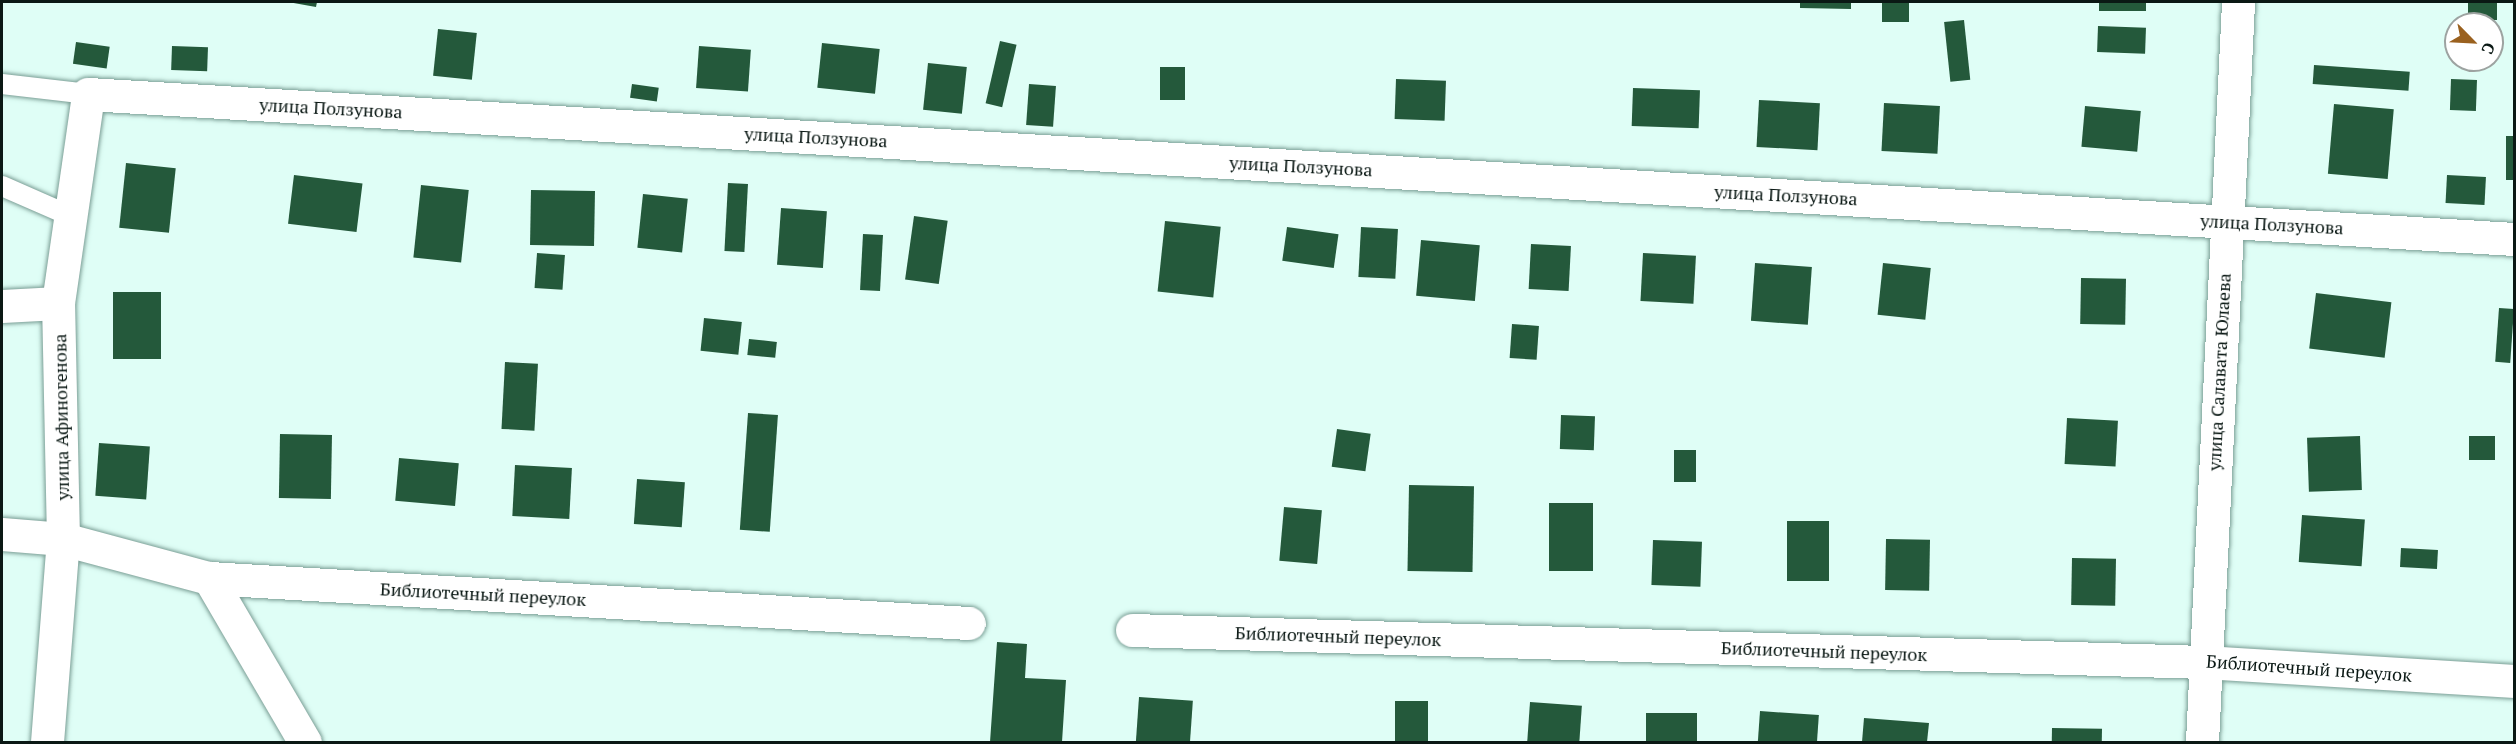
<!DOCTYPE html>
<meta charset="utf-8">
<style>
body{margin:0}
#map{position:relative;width:2516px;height:744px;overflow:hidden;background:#dffef6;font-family:"PT Serif",serif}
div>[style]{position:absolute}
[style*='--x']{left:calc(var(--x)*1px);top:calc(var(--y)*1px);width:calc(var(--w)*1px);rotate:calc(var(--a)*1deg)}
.building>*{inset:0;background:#24593b;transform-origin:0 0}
.roads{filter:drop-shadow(0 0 2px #7a9e95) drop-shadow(0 0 2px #7a9e95)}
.lane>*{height:20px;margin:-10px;padding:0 10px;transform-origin:10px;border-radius:10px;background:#fff}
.street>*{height:33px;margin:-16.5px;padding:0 16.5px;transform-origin:16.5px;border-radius:16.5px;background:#fff}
.secondary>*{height:33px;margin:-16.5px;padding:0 16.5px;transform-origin:16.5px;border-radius:16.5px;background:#fff}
span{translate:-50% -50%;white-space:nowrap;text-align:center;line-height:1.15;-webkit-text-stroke:6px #fff;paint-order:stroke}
.street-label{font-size:18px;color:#0a1814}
.frame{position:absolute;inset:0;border:3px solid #0a1814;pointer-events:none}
.north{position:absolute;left:2444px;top:12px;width:60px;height:60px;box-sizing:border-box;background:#fff;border:2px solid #9da3a1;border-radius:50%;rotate:114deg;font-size:16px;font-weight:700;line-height:24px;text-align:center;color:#0a1814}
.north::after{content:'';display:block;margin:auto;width:21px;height:27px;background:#9a611f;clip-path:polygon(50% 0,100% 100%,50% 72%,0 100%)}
</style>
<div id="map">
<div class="building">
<i style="clip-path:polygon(288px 2px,317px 2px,316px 7px)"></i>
<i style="clip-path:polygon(1800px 2px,1851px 2px,1851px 9px,1800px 8px)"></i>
<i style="left:1882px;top:2px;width:27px;height:20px"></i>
<i style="left:2099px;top:2px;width:47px;height:9px"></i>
<i style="left:2468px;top:2px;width:29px;height:18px"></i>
<i style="left:1964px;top:20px;width:60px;height:20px;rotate:84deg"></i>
<i style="left:2098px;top:26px;width:48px;height:26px;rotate:2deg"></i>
<i style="left:438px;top:29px;width:39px;height:47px;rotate:6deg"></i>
<i style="left:1000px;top:41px;width:17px;height:64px;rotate:13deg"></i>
<i style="left:76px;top:42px;width:34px;height:22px;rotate:8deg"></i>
<i style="left:822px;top:43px;width:58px;height:45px;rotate:6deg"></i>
<i style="left:172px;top:46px;width:36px;height:24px;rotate:2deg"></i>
<i style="left:699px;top:46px;width:52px;height:42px;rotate:4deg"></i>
<i style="left:928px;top:63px;width:39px;height:47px;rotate:6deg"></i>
<i style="left:2314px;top:65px;width:96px;height:19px;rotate:4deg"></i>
<i style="left:1160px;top:67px;width:25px;height:33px"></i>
<i style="left:1396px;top:79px;width:50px;height:40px;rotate:2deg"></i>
<i style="left:2451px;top:79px;width:26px;height:31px;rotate:2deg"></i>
<i style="left:632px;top:84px;width:27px;height:14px;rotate:8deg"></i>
<i style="left:1029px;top:84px;width:27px;height:41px;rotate:4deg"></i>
<i style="left:1633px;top:88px;width:67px;height:38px;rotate:2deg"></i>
<i style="left:1759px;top:100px;width:61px;height:47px;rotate:3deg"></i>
<i style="left:1884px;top:103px;width:56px;height:48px;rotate:3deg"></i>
<i style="left:2334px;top:104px;width:60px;height:70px;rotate:5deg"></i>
<i style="left:2085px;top:106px;width:56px;height:41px;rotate:5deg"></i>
<i style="left:2506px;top:136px;width:8px;height:44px"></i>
<i style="left:126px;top:163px;width:50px;height:65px;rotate:6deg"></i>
<i style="left:294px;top:175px;width:69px;height:49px;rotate:7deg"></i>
<i style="left:2447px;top:175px;width:39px;height:28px;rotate:3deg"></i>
<i style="left:728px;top:183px;width:20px;height:68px;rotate:3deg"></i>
<i style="left:421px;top:185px;width:48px;height:73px;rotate:6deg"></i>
<i style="left:531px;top:190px;width:64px;height:55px;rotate:1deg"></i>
<i style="left:643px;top:194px;width:45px;height:54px;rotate:6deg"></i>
<i style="left:781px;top:208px;width:46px;height:57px;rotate:4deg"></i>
<i style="left:914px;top:216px;width:34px;height:64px;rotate:8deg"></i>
<i style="left:1165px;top:221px;width:56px;height:71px;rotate:6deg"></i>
<i style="left:1287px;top:227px;width:52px;height:34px;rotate:8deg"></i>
<i style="left:1361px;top:227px;width:37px;height:50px;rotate:3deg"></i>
<i style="left:863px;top:234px;width:20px;height:56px;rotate:3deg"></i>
<i style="left:1421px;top:240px;width:59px;height:56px;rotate:5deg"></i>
<i style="left:1531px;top:244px;width:40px;height:45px;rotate:3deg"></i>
<i style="left:537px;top:253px;width:28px;height:35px;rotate:4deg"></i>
<i style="left:1643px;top:253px;width:53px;height:48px;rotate:3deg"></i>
<i style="left:1755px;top:263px;width:57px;height:58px;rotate:4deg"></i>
<i style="left:1883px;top:263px;width:48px;height:52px;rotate:6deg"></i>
<i style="left:2081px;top:278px;width:45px;height:46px;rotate:1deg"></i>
<i style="left:113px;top:292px;width:48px;height:67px"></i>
<i style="left:2316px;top:293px;width:76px;height:56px;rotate:7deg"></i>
<i style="left:2499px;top:308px;width:15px;height:54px;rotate:4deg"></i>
<i style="left:704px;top:318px;width:38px;height:33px;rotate:6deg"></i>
<i style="left:1512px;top:324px;width:27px;height:34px;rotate:4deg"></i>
<i style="left:749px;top:339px;width:28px;height:16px;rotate:6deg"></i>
<i style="left:505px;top:362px;width:33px;height:67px;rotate:3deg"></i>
<i style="left:748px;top:413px;width:30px;height:117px;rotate:4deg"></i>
<i style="left:1561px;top:415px;width:34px;height:34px;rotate:2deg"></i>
<i style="left:2067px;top:418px;width:51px;height:46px;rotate:3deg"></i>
<i style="left:1337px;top:429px;width:34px;height:38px;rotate:8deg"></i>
<i style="left:280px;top:434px;width:52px;height:64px;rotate:1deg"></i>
<i style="left:2360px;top:436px;width:54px;height:53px;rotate:88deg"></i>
<i style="left:2469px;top:436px;width:26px;height:24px"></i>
<i style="left:99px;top:443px;width:51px;height:53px;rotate:4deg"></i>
<i style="left:1674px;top:450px;width:22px;height:32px"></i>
<i style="left:399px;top:458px;width:60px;height:43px;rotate:5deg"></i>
<i style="left:515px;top:465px;width:57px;height:51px;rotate:3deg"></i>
<i style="left:637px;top:479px;width:48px;height:45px;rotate:4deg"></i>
<i style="left:1409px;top:485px;width:65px;height:86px;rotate:1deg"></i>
<i style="left:1549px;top:503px;width:44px;height:68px"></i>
<i style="left:1284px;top:507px;width:38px;height:54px;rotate:5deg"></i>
<i style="left:2302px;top:515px;width:63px;height:47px;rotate:4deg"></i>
<i style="left:1787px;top:521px;width:42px;height:60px"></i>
<i style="left:1886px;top:539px;width:44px;height:51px;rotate:1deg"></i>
<i style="left:1653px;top:540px;width:49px;height:45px;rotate:2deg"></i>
<i style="left:2401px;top:548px;width:37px;height:19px;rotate:3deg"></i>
<i style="left:2072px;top:558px;width:44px;height:47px;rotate:1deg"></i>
<i style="clip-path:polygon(997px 642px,1027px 644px,1025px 678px,1066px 680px,1062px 742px,990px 742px)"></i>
<i style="left:1139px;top:697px;width:54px;height:45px;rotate:4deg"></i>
<i style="left:1395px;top:701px;width:33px;height:41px"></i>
<i style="left:1530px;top:702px;width:52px;height:40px;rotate:4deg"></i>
<i style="left:1760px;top:711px;width:59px;height:31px;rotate:4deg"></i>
<i style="left:1646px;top:713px;width:51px;height:29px"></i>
<i style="clip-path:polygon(1864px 718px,1929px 723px,1927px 742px,1862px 742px)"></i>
<i style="left:2052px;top:728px;width:50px;height:14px;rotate:1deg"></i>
</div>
<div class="roads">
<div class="lane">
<i style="--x:2;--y:84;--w:87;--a:6.6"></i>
<i style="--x:2;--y:186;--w:72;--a:23.7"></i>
</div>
<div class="street">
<i style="--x:2;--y:306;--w:56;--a:-3.1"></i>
<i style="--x:2;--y:534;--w:61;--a:4.7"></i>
<i style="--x:63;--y:539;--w:151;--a:15"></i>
<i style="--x:209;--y:578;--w:761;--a:3.39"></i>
<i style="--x:209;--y:578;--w:190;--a:59.7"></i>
<i style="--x:1132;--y:630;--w:1072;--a:1.71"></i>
<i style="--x:2204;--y:662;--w:311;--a:3.5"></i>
<i style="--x:47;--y:742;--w:204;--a:-85.5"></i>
<i style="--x:63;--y:539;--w:236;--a:-91.2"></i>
<i style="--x:58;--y:303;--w:211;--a:-81.8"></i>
<i style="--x:88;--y:94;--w:2430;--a:3.42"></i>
</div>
<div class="secondary">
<i style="--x:2202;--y:742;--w:741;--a:-87.21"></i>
</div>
</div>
<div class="street-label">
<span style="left:331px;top:108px;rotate:3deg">улица Ползунова</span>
<span style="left:816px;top:137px;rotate:3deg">улица Ползунова</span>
<span style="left:1301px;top:166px;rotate:3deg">улица Ползунова</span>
<span style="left:1786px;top:195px;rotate:3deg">улица Ползунова</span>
<span style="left:2272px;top:224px;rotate:3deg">улица Ползунова</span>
<span style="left:2219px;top:372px;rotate:-87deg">улица Салавата Юлаева</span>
<span style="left:61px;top:417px;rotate:-91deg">улица Афиногенова</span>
<span style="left:483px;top:594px;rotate:3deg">Библиотечный переулок</span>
<span style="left:1338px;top:636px;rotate:2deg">Библиотечный переулок</span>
<span style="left:1824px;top:651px;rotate:2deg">Библиотечный переулок</span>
<span style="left:2309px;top:668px;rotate:4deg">Библиотечный переулок</span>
</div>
<div class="frame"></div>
<div class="north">С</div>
</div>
